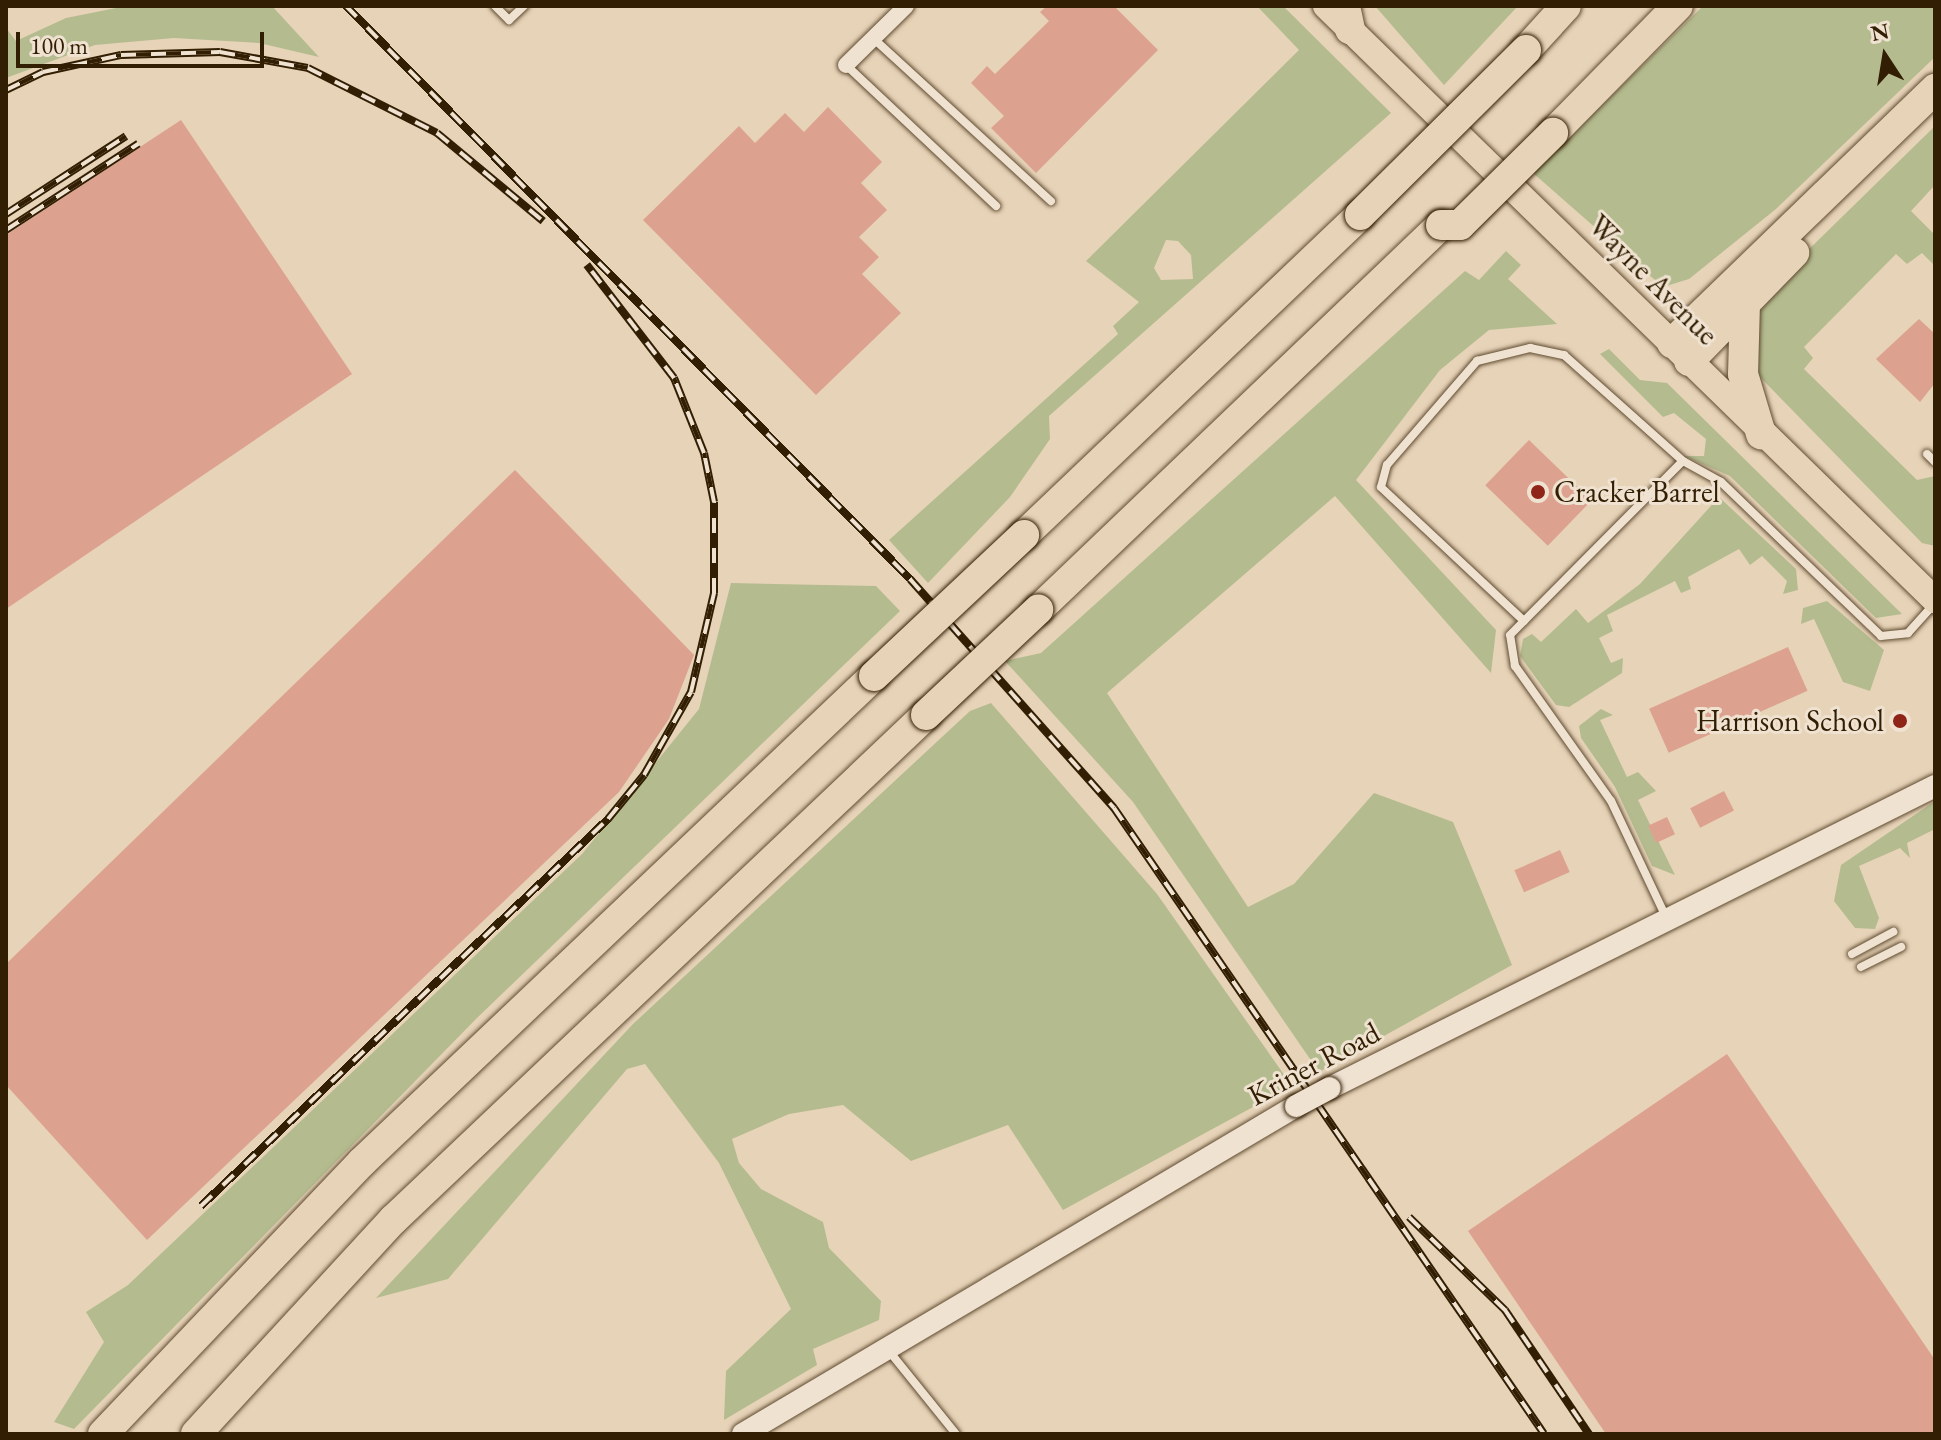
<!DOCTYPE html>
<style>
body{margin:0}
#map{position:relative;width:1941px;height:1440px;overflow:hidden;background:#e7d3b8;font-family:"EB Garamond",serif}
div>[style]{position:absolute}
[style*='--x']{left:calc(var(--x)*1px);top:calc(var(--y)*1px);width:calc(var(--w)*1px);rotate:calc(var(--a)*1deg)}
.green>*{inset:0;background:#b4bc8f}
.building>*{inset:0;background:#dca28f;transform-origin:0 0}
.roads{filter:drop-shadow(0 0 2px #5f4b30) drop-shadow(0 0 2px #5f4b30)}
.lane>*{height:8px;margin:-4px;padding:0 4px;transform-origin:4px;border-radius:4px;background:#efe2d1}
.street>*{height:16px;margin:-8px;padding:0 8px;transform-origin:8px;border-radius:8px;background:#efe2d1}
.secondary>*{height:22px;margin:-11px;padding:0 11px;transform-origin:11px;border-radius:11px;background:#efe2d1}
.primary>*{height:26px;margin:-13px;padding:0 13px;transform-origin:13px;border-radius:13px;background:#e7d3b8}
.highway>*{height:30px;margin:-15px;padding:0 15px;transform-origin:15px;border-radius:15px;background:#e7d3b8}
.rail>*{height:8px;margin-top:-4px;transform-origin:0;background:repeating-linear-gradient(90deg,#efe2d1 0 15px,#321e02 0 30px);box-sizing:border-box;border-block:2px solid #321e02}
.bridges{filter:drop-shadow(0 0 2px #321e02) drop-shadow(0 0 2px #321e02)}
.secondary-bridge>*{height:22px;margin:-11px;padding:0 11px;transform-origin:11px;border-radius:11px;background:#efe2d1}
.highway-bridge>*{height:30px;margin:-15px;padding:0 15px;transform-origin:15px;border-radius:15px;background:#e7d3b8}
.dots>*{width:22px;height:22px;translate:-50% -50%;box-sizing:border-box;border:4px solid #efe2d1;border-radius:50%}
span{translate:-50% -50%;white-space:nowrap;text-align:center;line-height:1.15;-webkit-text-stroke:6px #efe2d1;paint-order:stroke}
.street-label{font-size:30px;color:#321e02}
.poi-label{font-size:30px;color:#321e02}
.left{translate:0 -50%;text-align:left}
.right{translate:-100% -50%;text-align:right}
.frame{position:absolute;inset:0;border:8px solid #321e02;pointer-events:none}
.north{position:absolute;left:1845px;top:16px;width:80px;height:80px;-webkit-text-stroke:6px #efe2d1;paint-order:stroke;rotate:348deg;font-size:22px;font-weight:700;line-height:32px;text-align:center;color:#321e02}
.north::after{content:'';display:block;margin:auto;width:28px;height:36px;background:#321e02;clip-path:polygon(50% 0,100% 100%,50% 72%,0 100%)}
.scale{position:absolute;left:16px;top:32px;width:248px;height:36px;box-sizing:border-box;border:4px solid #321e02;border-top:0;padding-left:10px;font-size:24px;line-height:28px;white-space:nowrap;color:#321e02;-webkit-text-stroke:6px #efe2d1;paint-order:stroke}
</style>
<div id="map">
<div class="green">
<i style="clip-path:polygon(126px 6px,272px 6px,319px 57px,259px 43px,174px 38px,95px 45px,6px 78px,6px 28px,16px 41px,66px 18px)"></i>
<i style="clip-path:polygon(evenodd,1257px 6px,1283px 6px,1391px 113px,1049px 416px,1050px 439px,1010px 497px,928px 583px,889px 540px,1118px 334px,1113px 326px,1139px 302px,1086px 261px,1299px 50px,1257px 6px,1166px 240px,1178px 241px,1191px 255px,1193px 279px,1161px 280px,1154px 268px,1166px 240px)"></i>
<i style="clip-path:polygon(1375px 6px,1518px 6px,1444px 85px)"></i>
<i style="clip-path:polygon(1703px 6px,1935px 6px,1935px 57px,1776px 209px,1689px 279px,1663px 287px,1533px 173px)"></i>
<i style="clip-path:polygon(1935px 126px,1935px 185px,1911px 211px,1935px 235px,1935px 266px,1922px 253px,1907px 264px,1896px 254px,1804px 347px,1813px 358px,1804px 369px,1917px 480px,1935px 476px,1935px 546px,1922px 543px,1758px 375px,1754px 303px)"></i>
<i style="clip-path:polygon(1506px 251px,1521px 265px,1508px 279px,1557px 324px,1489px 330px,1440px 370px,1356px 480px,1496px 630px,1491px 673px,1335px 496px,1107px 693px,1248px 907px,1294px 884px,1374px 793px,1453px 822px,1512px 965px,1319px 1072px,1133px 802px,1005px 661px,1041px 653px,1465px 271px,1479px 280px)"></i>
<i style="clip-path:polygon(1609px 349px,1640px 380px,1667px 383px,1902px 614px,1876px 618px,1730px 476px,1684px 456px,1704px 456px,1706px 439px,1674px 413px,1663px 417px,1600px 354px)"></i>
<i style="clip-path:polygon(1719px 497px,1796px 569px,1798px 590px,1783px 594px,1787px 581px,1762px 556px,1750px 565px,1739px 549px,1688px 577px,1691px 589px,1681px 593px,1675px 581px,1607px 615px,1613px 631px,1599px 638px,1611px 663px,1623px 658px,1622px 673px,1569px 707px,1556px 705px,1520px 656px,1523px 639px,1532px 634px,1541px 642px,1576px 609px,1588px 623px,1640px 584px)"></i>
<i style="clip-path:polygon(731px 583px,876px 586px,900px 611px,477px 1018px,74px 1429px,54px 1422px,104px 1342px,86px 1312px,128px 1285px,582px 854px,699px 709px)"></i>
<i style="clip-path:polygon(1827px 601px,1884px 650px,1870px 691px,1843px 682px,1814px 619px,1801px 624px,1803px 608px)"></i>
<i style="clip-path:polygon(991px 703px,1157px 894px,1292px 1086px,1063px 1210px,1008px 1125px,911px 1161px,843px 1105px,789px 1114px,732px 1139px,739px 1163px,761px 1189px,823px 1222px,829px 1248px,881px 1301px,879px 1320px,813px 1349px,817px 1365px,724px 1420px,726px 1371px,791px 1309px,719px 1163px,645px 1064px,627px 1069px,448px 1279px,376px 1298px,633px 1024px,970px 711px)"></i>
<i style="clip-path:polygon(1601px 709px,1613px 715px,1600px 720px,1627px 777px,1638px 772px,1656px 791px,1638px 800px,1675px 875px,1652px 866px,1615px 787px,1581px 738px,1579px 726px)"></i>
<i style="clip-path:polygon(1935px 801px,1935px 829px,1907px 843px,1910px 858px,1900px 848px,1859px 866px,1879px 918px,1875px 929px,1855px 928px,1834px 901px,1841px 865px)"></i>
</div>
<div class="building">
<i style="clip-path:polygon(1047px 6px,1114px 6px,1158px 50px,1036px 173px,991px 128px,1004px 116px,971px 83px,987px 66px,995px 74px,1049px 21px,1040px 12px)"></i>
<i style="clip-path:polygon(828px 107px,882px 162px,861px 183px,887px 210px,859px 237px,879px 257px,862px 274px,901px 313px,816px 395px,643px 220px,739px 126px,755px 143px,785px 113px,804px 132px)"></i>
<i style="clip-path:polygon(181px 120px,352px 374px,6px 609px,6px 235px)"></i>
<i style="clip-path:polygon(1919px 319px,1935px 334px,1935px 383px,1920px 402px,1876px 359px)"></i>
<i style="left:1529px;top:440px;width:87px;height:63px;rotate:44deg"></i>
<i style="clip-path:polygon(515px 470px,694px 655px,669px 719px,619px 792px,147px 1240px,6px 1085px,6px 964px)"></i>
<i style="left:1788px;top:647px;width:48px;height:152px;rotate:66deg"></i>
<i style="left:1724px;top:791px;width:22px;height:38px;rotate:63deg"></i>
<i style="left:1667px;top:817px;width:19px;height:21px;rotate:65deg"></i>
<i style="left:1560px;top:850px;width:24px;height:50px;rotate:66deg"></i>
<i style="clip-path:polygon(1727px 1054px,1935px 1360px,1935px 1434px,1606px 1434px,1468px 1231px)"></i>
</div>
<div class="roads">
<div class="lane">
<i style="--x:495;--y:6;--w:20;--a:45"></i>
<i style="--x:509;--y:20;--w:21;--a:-43"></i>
<i style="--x:874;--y:39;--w:240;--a:42.5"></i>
<i style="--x:846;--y:65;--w:206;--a:43.2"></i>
<i style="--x:1927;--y:454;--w:11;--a:45"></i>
<i style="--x:1524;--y:621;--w:196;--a:-136.9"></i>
<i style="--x:1381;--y:487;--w:23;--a:-75"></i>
<i style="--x:1387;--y:465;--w:138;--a:-49.1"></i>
<i style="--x:1477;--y:361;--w:55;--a:-13.8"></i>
<i style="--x:1530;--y:348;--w:35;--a:12"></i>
<i style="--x:1564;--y:355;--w:159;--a:41.7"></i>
<i style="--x:1683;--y:461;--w:43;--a:28.9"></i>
<i style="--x:1721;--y:482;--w:222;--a:43.9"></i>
<i style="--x:1881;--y:636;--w:27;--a:-6"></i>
<i style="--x:1908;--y:633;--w:40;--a:-48"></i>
<i style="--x:1665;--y:915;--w:126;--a:-115.3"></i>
<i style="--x:1611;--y:801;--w:166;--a:-125.4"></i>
<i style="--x:1515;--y:666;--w:31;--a:-99"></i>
<i style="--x:1510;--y:635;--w:245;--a:-45.2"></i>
<i style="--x:1852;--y:954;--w:47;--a:-28.2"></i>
<i style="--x:1861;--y:967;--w:45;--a:-26.6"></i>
<i style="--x:889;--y:1351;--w:107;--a:51.1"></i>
</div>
<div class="street">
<i style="--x:846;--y:65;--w:84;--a:-44.5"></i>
</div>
<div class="secondary">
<i style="--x:1330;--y:1088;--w:676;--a:-26.53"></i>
<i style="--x:743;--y:1434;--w:643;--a:-30.67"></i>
</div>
<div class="primary">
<i style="--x:1326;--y:6;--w:851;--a:44.29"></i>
</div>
<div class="highway">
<i style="--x:1345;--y:6;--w:24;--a:78"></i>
<i style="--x:1526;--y:50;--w:59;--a:-47.7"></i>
<i style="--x:1553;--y:133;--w:178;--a:-45.5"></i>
<i style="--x:1745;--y:303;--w:71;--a:91.6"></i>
<i style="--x:1743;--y:374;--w:63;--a:73.3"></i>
<i style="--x:1672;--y:343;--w:366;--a:-44"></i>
<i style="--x:1689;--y:361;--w:151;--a:-45.8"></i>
<i style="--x:1024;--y:535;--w:464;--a:-43.6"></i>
<i style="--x:1038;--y:610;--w:557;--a:-43.69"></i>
<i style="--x:103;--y:1434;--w:376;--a:-46.4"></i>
<i style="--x:362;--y:1162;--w:706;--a:-43.51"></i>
<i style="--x:196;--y:1434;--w:291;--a:-47.4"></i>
<i style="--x:393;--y:1220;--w:734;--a:-43.45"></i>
</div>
</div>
<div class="rail">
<i style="--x:346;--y:6;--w:804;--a:45.45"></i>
<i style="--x:910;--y:579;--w:307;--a:48.3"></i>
<i style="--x:1114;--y:808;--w:759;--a:55.51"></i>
<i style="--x:6;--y:90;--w:41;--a:-25.9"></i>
<i style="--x:43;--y:72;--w:80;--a:-12.3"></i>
<i style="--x:121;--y:55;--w:99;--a:-1.7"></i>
<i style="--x:220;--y:52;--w:89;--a:10.3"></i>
<i style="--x:308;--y:68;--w:144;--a:26.7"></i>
<i style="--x:437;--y:133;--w:138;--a:39.7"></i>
<i style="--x:6;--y:214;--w:143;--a:-33"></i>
<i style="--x:6;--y:230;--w:158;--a:-33.1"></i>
<i style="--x:201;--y:1206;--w:562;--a:-43.56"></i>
<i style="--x:608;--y:819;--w:57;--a:-50.7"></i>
<i style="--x:644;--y:775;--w:95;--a:-60.5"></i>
<i style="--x:691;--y:692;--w:102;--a:-76.9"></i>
<i style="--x:714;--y:593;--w:91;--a:-90"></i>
<i style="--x:714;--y:502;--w:50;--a:-101.5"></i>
<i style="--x:704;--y:453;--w:81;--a:-111.8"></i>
<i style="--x:674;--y:378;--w:143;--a:-127.6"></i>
<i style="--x:1409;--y:1217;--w:134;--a:44.1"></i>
<i style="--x:1505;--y:1310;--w:150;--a:55.9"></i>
</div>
<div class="bridges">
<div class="secondary-bridge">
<i style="--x:1296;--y:1106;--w:38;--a:-28"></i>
</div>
<div class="highway-bridge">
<i style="--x:1360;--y:215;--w:234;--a:-44.8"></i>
<i style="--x:1441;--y:225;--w:19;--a:0"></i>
<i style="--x:1460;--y:225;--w:131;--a:-44.7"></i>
<i style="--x:874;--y:676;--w:206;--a:-43.2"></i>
<i style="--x:926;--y:715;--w:154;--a:-43.2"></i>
</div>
</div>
<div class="dots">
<i style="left:1538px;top:492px;background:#8f2418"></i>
<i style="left:1900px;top:721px;background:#8f2418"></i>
</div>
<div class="street-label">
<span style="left:1653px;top:280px;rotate:45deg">Wayne Avenue</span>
<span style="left:1314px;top:1064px;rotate:-28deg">Kriner Road</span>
</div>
<div class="poi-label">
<span class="left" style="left:1554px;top:492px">Cracker Barrel</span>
<span class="right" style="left:1884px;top:721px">Harrison School</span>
</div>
<div class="frame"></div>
<div class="north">N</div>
<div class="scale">100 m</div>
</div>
